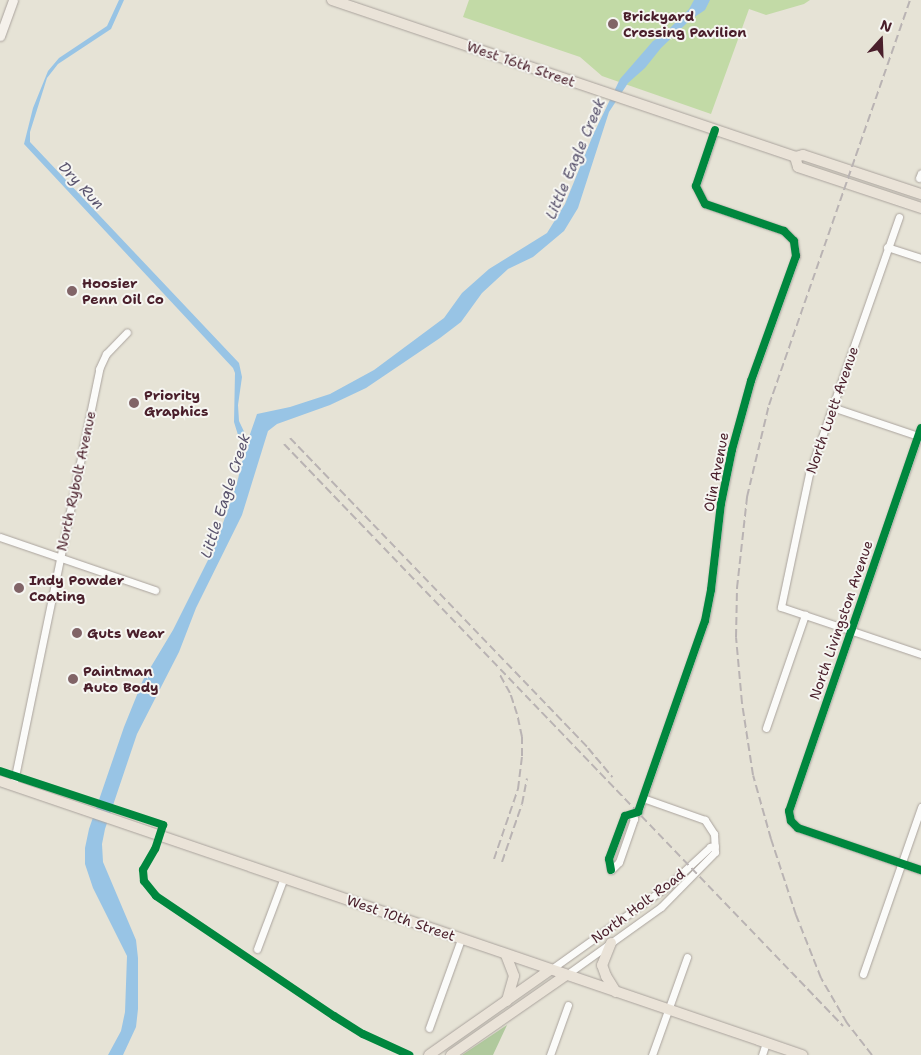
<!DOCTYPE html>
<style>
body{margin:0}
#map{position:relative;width:921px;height:1055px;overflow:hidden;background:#e6e3d6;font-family:"Shantell Sans",sans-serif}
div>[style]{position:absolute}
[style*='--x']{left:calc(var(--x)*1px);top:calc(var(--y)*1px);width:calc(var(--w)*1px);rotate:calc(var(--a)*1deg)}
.green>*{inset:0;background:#c2daa6}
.forest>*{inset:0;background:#b0c99d}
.water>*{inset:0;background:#98c4e5}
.roads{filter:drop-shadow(0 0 1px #aaa39d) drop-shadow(0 0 1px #aaa39d)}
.street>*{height:7px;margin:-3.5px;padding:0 3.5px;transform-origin:3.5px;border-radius:3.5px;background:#fbfbf9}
.secondary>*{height:9px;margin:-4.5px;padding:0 4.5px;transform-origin:4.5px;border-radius:4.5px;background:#f5f1eb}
.primary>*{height:10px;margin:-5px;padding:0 5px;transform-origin:5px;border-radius:5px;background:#eae3d8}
.rail>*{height:2px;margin-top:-1px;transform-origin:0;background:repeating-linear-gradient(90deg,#b9b3b3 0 8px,transparent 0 12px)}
.cycleway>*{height:8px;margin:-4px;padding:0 4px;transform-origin:4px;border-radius:4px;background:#00873e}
.dots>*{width:14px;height:14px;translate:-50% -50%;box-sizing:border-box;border:2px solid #f6f6f2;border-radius:50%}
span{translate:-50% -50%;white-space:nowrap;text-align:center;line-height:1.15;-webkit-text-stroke:4px #f6f6f2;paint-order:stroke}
.poi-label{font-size:14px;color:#4a1f2b;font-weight:700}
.left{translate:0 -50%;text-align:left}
.street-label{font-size:14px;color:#4a1f2b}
.water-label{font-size:15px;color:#5a546e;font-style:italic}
.north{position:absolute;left:856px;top:15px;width:50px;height:50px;-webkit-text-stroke:4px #f6f6f2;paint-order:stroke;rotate:20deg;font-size:14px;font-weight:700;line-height:20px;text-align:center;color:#4a1f2b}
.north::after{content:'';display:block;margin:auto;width:18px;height:22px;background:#4a1f2b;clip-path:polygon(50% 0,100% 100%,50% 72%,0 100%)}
</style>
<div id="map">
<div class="green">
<i style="clip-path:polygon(469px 0,810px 0,804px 4px,766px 15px,749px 9px,711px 114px,602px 76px,580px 57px,463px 17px)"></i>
</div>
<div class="forest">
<i style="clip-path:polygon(507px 1025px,493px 1055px,462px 1055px)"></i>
</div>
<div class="water">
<i style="clip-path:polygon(119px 0,124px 0,111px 29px,58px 64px,47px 78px,30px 132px,30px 142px,239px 363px,242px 377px,238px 405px,239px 421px,248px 440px,257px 414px,290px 407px,330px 394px,374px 370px,444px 318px,462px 293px,489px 269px,547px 233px,565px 204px,593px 135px,620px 79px,653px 41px,663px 35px,689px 9px,694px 0,710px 0,705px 10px,690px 20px,661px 48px,645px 68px,628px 83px,609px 112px,578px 208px,564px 231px,533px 257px,508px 269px,482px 293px,461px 322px,440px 338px,366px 388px,330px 405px,277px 424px,268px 431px,242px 515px,196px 608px,179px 652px,137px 734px,105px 829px,102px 844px,103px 862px,136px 940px,138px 958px,138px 1009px,136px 1027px,123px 1055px,108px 1055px,121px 1031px,125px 1012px,127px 956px,93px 888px,85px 864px,85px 848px,89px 829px,124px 727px,143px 680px,173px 630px,215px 546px,237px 483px,246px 446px,238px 435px,234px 422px,235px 373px,233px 368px,24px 144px,33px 108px,48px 71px,59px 58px,107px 26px)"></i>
</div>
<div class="roads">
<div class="street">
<i style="--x:919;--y:178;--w:5;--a:-68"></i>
<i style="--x:899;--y:217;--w:272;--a:109.3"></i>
<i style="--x:809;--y:474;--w:136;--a:101.9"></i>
<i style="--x:781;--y:607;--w:148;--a:18.6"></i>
<i style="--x:887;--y:247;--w:36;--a:18"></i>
<i style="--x:832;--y:407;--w:94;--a:18.6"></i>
<i style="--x:921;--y:428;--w:405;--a:109"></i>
<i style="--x:789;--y:811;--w:10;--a:79"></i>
<i style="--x:791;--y:821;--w:10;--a:45"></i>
<i style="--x:798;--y:828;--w:130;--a:18.9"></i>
<i style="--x:0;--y:537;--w:164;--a:18.9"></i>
<i style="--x:766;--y:728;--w:120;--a:-71"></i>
<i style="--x:13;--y:786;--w:426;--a:-78.3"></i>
<i style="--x:99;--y:369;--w:17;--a:-65"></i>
<i style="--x:106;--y:354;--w:30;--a:-46"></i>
<i style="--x:611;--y:870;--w:11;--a:-100"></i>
<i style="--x:609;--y:859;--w:46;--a:-69.6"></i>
<i style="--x:625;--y:816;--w:14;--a:-17"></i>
<i style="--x:638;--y:812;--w:202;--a:-70.7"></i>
<i style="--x:705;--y:621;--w:32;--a:-79"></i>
<i style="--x:711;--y:590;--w:87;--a:-83.4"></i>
<i style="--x:721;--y:504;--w:55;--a:-78.5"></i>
<i style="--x:732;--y:450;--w:72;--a:-74.6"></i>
<i style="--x:751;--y:381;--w:133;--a:-70.2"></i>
<i style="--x:796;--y:256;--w:15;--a:-98"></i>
<i style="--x:794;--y:241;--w:14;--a:-135"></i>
<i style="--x:784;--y:231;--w:83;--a:-161.1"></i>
<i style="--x:705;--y:204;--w:20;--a:-117"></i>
<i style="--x:696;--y:186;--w:59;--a:-71.3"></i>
<i style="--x:611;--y:870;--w:11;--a:-45"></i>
<i style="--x:619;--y:862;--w:46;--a:-70.8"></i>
<i style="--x:634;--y:819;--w:5;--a:-127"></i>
<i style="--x:257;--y:949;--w:77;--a:-69.4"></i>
<i style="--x:550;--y:970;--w:146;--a:-35.5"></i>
<i style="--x:669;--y:885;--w:56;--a:-42.8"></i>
<i style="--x:710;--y:847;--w:5;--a:-11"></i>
<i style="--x:863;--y:974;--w:177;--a:-70.8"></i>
<i style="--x:566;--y:975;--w:117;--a:-35.6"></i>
<i style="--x:661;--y:907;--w:77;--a:-45.5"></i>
<i style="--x:715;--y:852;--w:18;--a:-93"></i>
<i style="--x:714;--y:834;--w:17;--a:-123"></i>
<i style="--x:705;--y:820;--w:66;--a:-160.5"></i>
<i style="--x:429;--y:1028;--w:95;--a:-70.2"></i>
<i style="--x:550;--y:1055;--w:53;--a:-70.2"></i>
<i style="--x:652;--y:1055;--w:104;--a:-70.3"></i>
<i style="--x:762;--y:1055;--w:13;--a:-72"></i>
</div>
<div class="secondary">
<i style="--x:0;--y:36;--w:38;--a:-70"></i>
</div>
<div class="primary">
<i style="--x:332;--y:0;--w:489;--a:18.7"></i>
<i style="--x:795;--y:157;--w:8;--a:-14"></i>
<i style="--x:803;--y:155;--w:124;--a:18.3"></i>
<i style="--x:795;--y:157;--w:10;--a:73"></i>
<i style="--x:798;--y:167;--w:130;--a:18.4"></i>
<i style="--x:0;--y:781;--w:848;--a:18.86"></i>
<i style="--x:611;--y:943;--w:24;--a:112"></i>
<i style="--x:602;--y:965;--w:12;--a:70"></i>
<i style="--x:606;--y:976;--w:19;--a:58"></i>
<i style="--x:506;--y:955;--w:22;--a:69"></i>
<i style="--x:514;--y:976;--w:26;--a:106"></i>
<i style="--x:429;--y:1055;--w:148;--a:-35.1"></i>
<i style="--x:451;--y:1055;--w:140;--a:-34.8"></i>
</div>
</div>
<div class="rail">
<i style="--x:290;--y:438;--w:430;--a:46.1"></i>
<i style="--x:588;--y:748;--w:38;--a:50"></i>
<i style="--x:284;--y:444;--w:807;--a:46.15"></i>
<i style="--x:494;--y:859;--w:74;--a:-71.1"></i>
<i style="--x:518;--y:789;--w:33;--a:-83"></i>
<i style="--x:522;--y:756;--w:19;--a:-90"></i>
<i style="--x:522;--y:737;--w:24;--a:-102"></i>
<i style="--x:517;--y:714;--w:22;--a:-108"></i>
<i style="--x:510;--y:693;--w:23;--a:-119"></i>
<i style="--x:502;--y:862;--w:61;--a:-71"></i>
<i style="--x:522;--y:804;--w:26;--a:-79"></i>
<i style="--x:872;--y:1055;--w:41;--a:-128"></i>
<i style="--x:847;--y:1023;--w:52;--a:-120"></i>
<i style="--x:821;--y:978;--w:68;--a:-111.6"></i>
<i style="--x:796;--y:915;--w:80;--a:-108.2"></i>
<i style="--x:771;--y:839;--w:66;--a:-105.7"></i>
<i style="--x:753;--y:775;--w:73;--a:-98.7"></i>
<i style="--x:742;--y:703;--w:66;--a:-95.2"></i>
<i style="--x:736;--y:637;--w:49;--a:-88.8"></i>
<i style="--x:737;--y:588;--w:92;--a:-83.7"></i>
<i style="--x:747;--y:497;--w:95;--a:-76.6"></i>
<i style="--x:769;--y:405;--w:429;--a:-70.8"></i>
</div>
<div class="cycleway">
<i style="--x:921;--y:428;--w:405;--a:109"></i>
<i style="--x:789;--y:811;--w:10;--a:79"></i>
<i style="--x:791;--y:821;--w:10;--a:45"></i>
<i style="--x:798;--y:828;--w:130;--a:18.9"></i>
<i style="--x:0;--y:771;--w:172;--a:18.3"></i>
<i style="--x:163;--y:825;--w:25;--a:108"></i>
<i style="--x:155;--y:849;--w:24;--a:120"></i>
<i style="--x:143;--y:870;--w:11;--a:85"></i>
<i style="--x:144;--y:881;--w:19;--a:51"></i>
<i style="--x:156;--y:896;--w:215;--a:34"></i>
<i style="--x:334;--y:1016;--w:34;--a:32"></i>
<i style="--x:363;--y:1034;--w:51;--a:24.5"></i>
<i style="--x:611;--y:870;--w:11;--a:-100"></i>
<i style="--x:609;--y:859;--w:46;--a:-69.6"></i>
<i style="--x:625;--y:816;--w:14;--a:-17"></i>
<i style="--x:638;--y:812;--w:202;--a:-70.7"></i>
<i style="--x:705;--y:621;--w:32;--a:-79"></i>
<i style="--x:711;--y:590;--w:87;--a:-83.4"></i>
<i style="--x:721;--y:504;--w:55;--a:-78.5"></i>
<i style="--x:732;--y:450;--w:72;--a:-74.6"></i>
<i style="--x:751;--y:381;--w:133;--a:-70.2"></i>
<i style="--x:796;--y:256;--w:15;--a:-98"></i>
<i style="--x:794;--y:241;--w:14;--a:-135"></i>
<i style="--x:784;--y:231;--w:83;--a:-161.1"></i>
<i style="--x:705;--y:204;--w:20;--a:-117"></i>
<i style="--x:696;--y:186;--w:59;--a:-71.3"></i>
</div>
<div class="dots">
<i style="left:613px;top:24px;background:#816467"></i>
<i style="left:72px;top:291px;background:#816467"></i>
<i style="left:134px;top:403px;background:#816467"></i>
<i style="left:19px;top:588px;background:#816467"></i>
<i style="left:77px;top:633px;background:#816467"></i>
<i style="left:73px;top:679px;background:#816467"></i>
</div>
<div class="poi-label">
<span class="left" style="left:623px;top:24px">Brickyard<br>Crossing Pavilion</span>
<span class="left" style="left:82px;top:291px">Hoosier<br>Penn Oil Co</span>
<span class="left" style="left:144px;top:403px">Priority<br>Graphics</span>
<span class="left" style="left:29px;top:588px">Indy Powder<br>Coating</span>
<span class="left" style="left:87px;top:633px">Guts Wear</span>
<span class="left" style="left:83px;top:679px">Paintman<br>Auto Body</span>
</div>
<div class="street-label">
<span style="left:521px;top:64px;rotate:19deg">West 16th Street</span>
<span style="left:832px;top:410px;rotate:-71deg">North Luett Avenue</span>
<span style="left:716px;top:472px;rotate:-79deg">Olin Avenue</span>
<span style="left:76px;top:481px;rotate:-78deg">North Rybolt Avenue</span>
<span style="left:841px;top:620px;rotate:-71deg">North Livingston Avenue</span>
<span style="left:638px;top:906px;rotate:-37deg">North Holt Road</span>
<span style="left:401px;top:918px;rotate:19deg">West 10th Street</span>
</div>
<div class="water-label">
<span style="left:576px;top:159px;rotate:-67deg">Little Eagle Creek</span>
<span style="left:81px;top:186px;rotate:47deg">Dry Run</span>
<span style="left:226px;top:496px;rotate:-72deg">Little Eagle Creek</span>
</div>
<div class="north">N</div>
</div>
